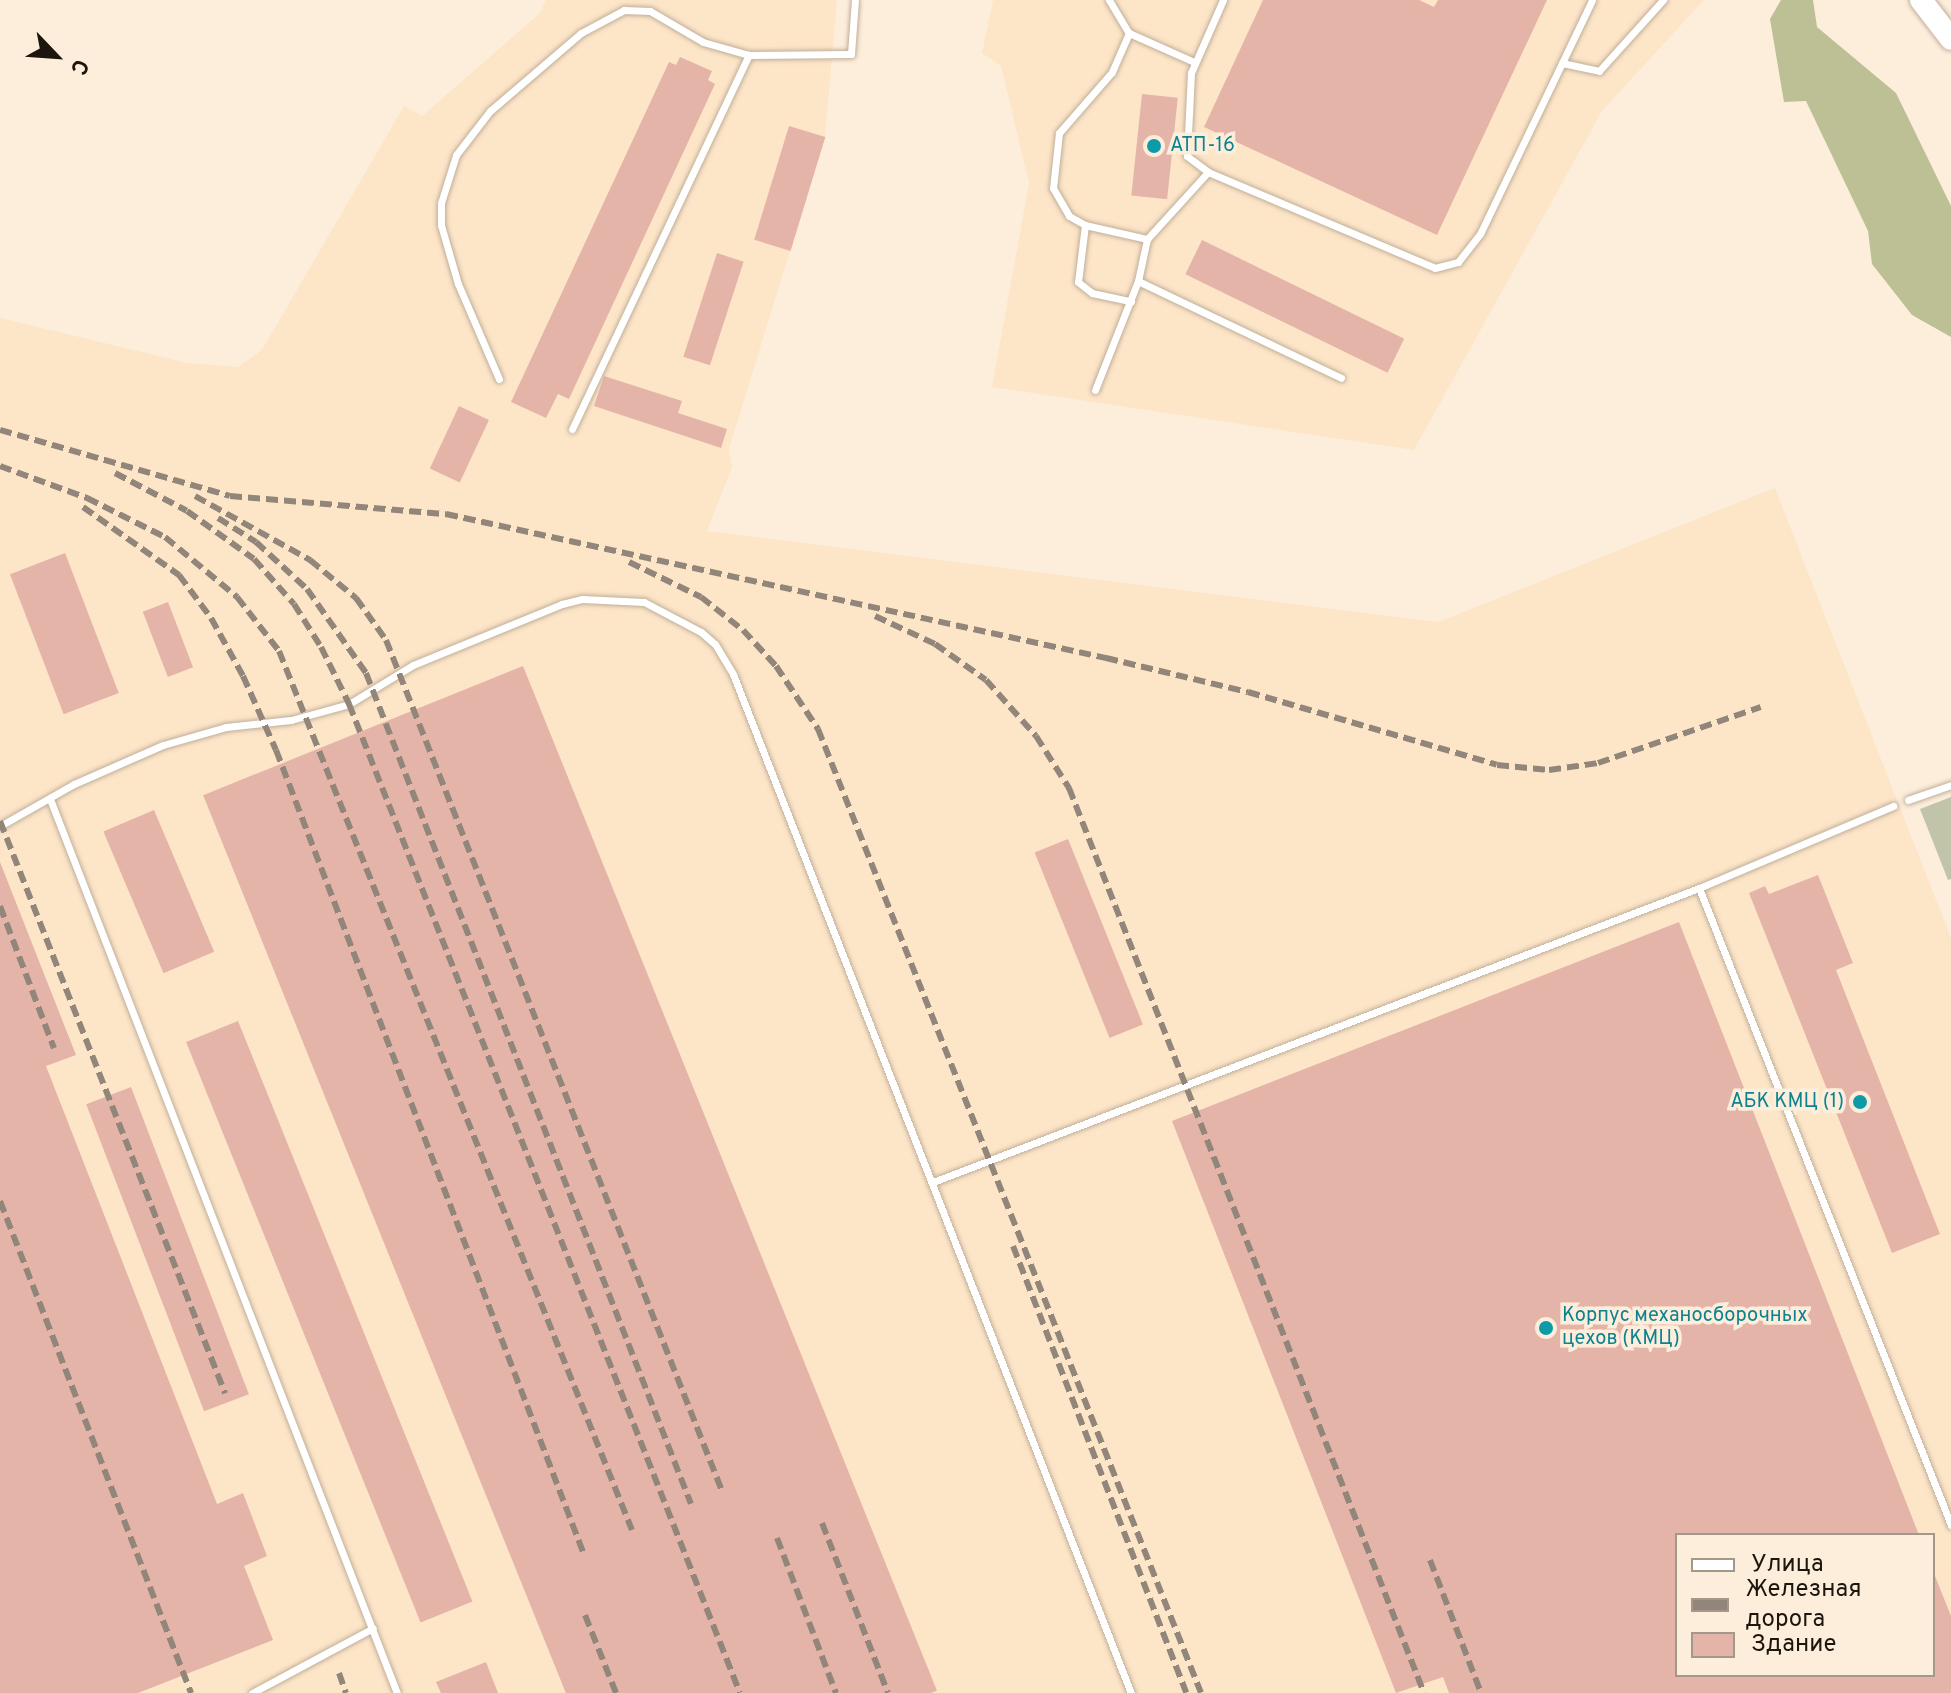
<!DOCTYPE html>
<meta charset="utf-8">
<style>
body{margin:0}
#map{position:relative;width:1951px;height:1693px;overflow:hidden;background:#fdeedc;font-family:Overpass,sans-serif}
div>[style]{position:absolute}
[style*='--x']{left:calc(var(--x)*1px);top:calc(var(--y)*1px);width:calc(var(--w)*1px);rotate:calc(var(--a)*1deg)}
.built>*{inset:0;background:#fde5c8}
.green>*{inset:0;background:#c2c4a9}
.forest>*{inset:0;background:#bcc094}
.building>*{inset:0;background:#e5b4a9;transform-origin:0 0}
.roads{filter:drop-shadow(0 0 2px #c0af99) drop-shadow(0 0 2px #c0af99)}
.service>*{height:7px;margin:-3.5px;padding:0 3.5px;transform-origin:3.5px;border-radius:3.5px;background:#fff}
.secondary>*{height:22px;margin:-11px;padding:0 11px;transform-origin:11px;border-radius:11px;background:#fff}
.rail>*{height:6px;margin-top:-3px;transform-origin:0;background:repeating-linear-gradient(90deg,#918679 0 12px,transparent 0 18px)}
.dots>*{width:22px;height:22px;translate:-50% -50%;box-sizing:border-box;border:4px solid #fdeedc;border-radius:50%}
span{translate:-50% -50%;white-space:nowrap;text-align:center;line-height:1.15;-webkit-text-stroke:7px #fdeedc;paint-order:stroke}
.culture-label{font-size:20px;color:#0d838f}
.left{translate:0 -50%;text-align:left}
.right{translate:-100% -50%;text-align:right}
.legend{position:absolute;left:1675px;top:1533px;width:260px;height:144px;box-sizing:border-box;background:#fdeedc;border:2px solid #a3988a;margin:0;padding:10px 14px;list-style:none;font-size:24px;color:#1c160e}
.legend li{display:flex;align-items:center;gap:16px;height:40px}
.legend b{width:40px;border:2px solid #a3988a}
.north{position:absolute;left:16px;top:16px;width:80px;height:80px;-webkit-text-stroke:6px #fdeedc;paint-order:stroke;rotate:115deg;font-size:22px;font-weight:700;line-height:32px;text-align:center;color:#1c160e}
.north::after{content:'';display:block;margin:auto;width:28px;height:36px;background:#1c160e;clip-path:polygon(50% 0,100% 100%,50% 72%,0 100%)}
</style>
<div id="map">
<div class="built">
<i style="clip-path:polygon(evenodd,546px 0,837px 0,825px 137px,729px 449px,732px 467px,707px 531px,1438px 622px,1775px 488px,1951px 938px,1951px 1693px,0 1693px,0 318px,188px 363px,238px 367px,262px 350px,404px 106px,422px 116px,540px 13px,546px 0,1677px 1535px,1933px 1535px,1933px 1675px,1677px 1675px,1677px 1535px)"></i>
<i style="clip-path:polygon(993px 0,1704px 0,1602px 111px,1414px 450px,992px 387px,1029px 183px,1001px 66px,982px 53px)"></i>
</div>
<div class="green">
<i style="clip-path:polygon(1951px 797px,1951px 879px,1948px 880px,1920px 809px)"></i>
</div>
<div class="forest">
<i style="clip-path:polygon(1781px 0,1813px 0,1817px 27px,1896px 93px,1951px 206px,1951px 337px,1912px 315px,1872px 264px,1868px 231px,1806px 101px,1784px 102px,1770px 19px)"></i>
</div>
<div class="building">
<i style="clip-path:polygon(1263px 0,1419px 0,1434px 7px,1438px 0,1547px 0,1437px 235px,1204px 127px)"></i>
<i style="clip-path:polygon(680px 57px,712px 71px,708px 80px,715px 84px,569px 399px,558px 394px,546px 418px,511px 402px,669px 62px,676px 65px)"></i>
<i style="left:1142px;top:94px;width:36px;height:102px;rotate:6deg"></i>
<i style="left:789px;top:126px;width:38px;height:119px;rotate:17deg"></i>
<i style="left:1202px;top:240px;width:225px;height:38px;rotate:26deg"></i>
<i style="left:717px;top:253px;width:28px;height:109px;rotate:18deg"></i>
<i style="clip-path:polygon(604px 376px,682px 401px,678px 413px,727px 429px,721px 448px,594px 406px)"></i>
<i style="left:459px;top:406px;width:33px;height:69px;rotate:25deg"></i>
<i style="left:65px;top:553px;width:150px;height:59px;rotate:69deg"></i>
<i style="left:168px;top:602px;width:70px;height:27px;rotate:69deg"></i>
<i style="left:523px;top:666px;width:1105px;height:345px;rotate:68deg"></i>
<i style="left:154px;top:810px;width:154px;height:55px;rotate:67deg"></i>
<i style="left:1068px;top:839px;width:200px;height:36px;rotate:68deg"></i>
<i style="clip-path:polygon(0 862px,76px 1055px,46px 1066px,217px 1504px,243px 1493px,267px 1556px,244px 1566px,273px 1640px,138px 1693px,0 1693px)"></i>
<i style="clip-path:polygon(1818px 875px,1853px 963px,1836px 970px,1940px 1234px,1892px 1253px,1749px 893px,1765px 886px,1769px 894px)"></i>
<i style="clip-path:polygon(1679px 922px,1919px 1535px,1677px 1535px,1677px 1675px,1933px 1675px,1933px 1571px,1951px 1616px,1951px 1693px,1449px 1693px,1443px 1677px,1396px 1693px,1172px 1121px)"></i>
<i style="left:238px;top:1021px;width:626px;height:56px;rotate:68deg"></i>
<i style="left:131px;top:1087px;width:329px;height:48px;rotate:69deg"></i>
<i style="clip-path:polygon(486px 1662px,498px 1693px,441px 1693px,436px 1682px)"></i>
</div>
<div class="roads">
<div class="service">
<i style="--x:1109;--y:0;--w:39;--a:59"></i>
<i style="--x:1129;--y:33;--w:71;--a:24"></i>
<i style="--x:1223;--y:0;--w:80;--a:113.7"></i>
<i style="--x:1191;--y:73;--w:83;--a:92.8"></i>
<i style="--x:1187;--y:156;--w:26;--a:37"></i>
<i style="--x:1208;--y:172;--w:246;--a:22.9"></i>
<i style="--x:1435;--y:268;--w:24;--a:-15"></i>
<i style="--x:1458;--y:262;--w:36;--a:-52"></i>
<i style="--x:1480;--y:234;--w:259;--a:-64.4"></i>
<i style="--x:1129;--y:33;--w:43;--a:113.6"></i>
<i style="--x:1112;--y:72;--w:81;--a:131"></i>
<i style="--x:1059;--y:133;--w:55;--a:96.2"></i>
<i style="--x:1053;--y:188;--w:32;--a:60"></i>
<i style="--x:1069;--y:216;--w:18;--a:29"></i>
<i style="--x:1085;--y:225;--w:64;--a:12.7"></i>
<i style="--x:1562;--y:63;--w:38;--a:12"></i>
<i style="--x:1599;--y:71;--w:96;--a:-48"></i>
<i style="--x:1208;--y:172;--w:91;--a:132.3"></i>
<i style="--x:1147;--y:239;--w:43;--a:102.1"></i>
<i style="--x:1138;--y:281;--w:225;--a:25.5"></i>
<i style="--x:1085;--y:225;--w:57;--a:97"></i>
<i style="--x:1078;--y:282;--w:18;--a:38"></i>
<i style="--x:1092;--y:293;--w:40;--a:12"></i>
<i style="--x:499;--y:379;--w:103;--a:-113.3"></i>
<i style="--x:458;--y:284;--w:61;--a:-106.1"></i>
<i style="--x:441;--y:225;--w:22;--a:-90"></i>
<i style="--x:441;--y:203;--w:50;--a:-72.6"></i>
<i style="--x:456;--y:155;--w:56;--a:-52.3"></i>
<i style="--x:490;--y:111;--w:120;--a:-40.6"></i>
<i style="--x:581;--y:33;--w:49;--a:-28.1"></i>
<i style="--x:624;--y:10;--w:26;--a:2"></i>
<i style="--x:650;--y:11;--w:61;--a:30.3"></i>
<i style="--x:703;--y:42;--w:48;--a:15.8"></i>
<i style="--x:749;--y:55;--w:102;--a:-0.6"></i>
<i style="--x:851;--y:54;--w:54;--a:-85.8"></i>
<i style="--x:1095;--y:390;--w:117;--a:-68.5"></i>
<i style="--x:572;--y:429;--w:414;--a:-64.7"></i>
<i style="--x:50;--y:799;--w:959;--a:68.79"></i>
<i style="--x:1908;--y:800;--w:46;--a:-19.2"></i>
<i style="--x:0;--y:826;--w:85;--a:-29.6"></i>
<i style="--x:74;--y:784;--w:97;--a:-23.7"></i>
<i style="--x:163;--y:745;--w:66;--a:-15.9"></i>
<i style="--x:226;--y:727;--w:65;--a:-6.1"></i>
<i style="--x:291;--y:720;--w:60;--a:-15.4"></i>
<i style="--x:349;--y:704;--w:75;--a:-31.4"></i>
<i style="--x:413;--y:665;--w:161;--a:-22.3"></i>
<i style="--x:562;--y:604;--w:21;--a:-14"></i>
<i style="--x:582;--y:599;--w:62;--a:2.8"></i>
<i style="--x:644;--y:602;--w:64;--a:27.8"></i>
<i style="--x:701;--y:632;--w:18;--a:41"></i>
<i style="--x:715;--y:644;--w:35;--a:59"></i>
<i style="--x:733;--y:674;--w:1094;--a:68.67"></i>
<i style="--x:1699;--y:888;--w:685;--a:68.42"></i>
<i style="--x:933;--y:1182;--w:820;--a:-21"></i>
<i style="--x:1699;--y:888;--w:211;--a:-22.9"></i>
<i style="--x:252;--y:1693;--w:137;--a:-28.2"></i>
</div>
<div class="secondary">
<i style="--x:1921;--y:0;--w:49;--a:52.4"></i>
</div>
</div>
<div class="rail">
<i style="--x:0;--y:430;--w:239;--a:16"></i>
<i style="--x:230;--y:496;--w:217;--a:4.8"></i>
<i style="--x:446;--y:514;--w:676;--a:12.31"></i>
<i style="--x:1106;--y:658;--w:146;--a:13.5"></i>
<i style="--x:1248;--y:692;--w:259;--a:16.3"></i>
<i style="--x:1497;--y:765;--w:52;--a:5.5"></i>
<i style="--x:1549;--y:770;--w:49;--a:-8.1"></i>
<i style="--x:1598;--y:763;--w:172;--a:-19"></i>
<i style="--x:0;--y:466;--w:93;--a:20.2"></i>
<i style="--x:87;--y:498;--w:87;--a:26.6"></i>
<i style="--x:165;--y:537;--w:94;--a:39.8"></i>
<i style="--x:237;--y:597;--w:68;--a:52.1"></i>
<i style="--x:279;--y:651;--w:947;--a:68.12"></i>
<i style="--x:115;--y:473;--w:81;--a:27.8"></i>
<i style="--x:187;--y:511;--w:82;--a:35.6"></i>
<i style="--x:254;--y:559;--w:60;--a:48.4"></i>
<i style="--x:294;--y:604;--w:51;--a:57.9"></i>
<i style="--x:321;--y:647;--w:64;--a:63.8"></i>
<i style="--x:349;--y:704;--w:1063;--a:68.43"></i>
<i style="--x:195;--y:496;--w:132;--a:29.1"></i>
<i style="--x:310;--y:560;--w:60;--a:39.6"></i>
<i style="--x:356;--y:598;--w:52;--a:54.5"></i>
<i style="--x:386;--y:640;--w:915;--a:68.45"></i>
<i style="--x:83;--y:507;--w:118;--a:35.3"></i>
<i style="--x:179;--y:575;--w:54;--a:53.3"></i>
<i style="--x:211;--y:618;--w:66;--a:61.1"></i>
<i style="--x:243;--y:676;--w:81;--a:66"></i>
<i style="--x:276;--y:750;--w:859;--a:69.05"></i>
<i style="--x:218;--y:518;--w:45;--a:32.3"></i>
<i style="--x:256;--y:542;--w:69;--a:42.7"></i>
<i style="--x:307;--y:589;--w:103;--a:54.9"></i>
<i style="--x:366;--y:673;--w:892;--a:68.64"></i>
<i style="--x:629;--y:562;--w:80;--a:25.9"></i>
<i style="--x:701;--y:597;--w:53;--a:38.2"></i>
<i style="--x:743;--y:630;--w:49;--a:47.5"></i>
<i style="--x:776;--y:666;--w:76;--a:56.3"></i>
<i style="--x:818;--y:729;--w:1037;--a:68.33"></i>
<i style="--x:875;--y:616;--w:66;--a:25"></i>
<i style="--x:935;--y:644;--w:62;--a:35.2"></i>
<i style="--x:986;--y:680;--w:75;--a:48.2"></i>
<i style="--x:1036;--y:736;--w:62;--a:57.6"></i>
<i style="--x:1069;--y:788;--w:972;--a:68.58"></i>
<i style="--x:0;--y:821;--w:615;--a:68.53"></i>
<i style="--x:0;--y:906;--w:152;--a:69.2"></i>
<i style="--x:0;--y:1201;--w:528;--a:68.78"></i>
<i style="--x:1013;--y:1246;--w:479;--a:68.8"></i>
<i style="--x:822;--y:1523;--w:182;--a:68.8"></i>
<i style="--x:777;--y:1538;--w:166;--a:69.2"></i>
<i style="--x:1430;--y:1560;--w:142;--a:69"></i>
<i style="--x:585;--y:1615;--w:84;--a:68.3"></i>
<i style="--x:339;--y:1673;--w:21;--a:71"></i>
</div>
<div class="dots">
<i style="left:1154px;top:146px;background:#0f9aa8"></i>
<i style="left:1860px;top:1102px;background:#0f9aa8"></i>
<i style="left:1546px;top:1328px;background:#0f9aa8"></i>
</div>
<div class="culture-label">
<span class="left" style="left:1170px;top:146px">АТП-16</span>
<span class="right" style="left:1844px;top:1102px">АБК КМЦ (1)</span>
<span class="left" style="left:1562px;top:1328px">Корпус механосборочных<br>цехов (КМЦ)</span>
</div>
<ul class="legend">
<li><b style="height:10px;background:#fff"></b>Улица</li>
<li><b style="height:10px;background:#918679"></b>Железная дорога</li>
<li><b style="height:22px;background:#e5b4a9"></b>Здание</li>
</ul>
<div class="north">С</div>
</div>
